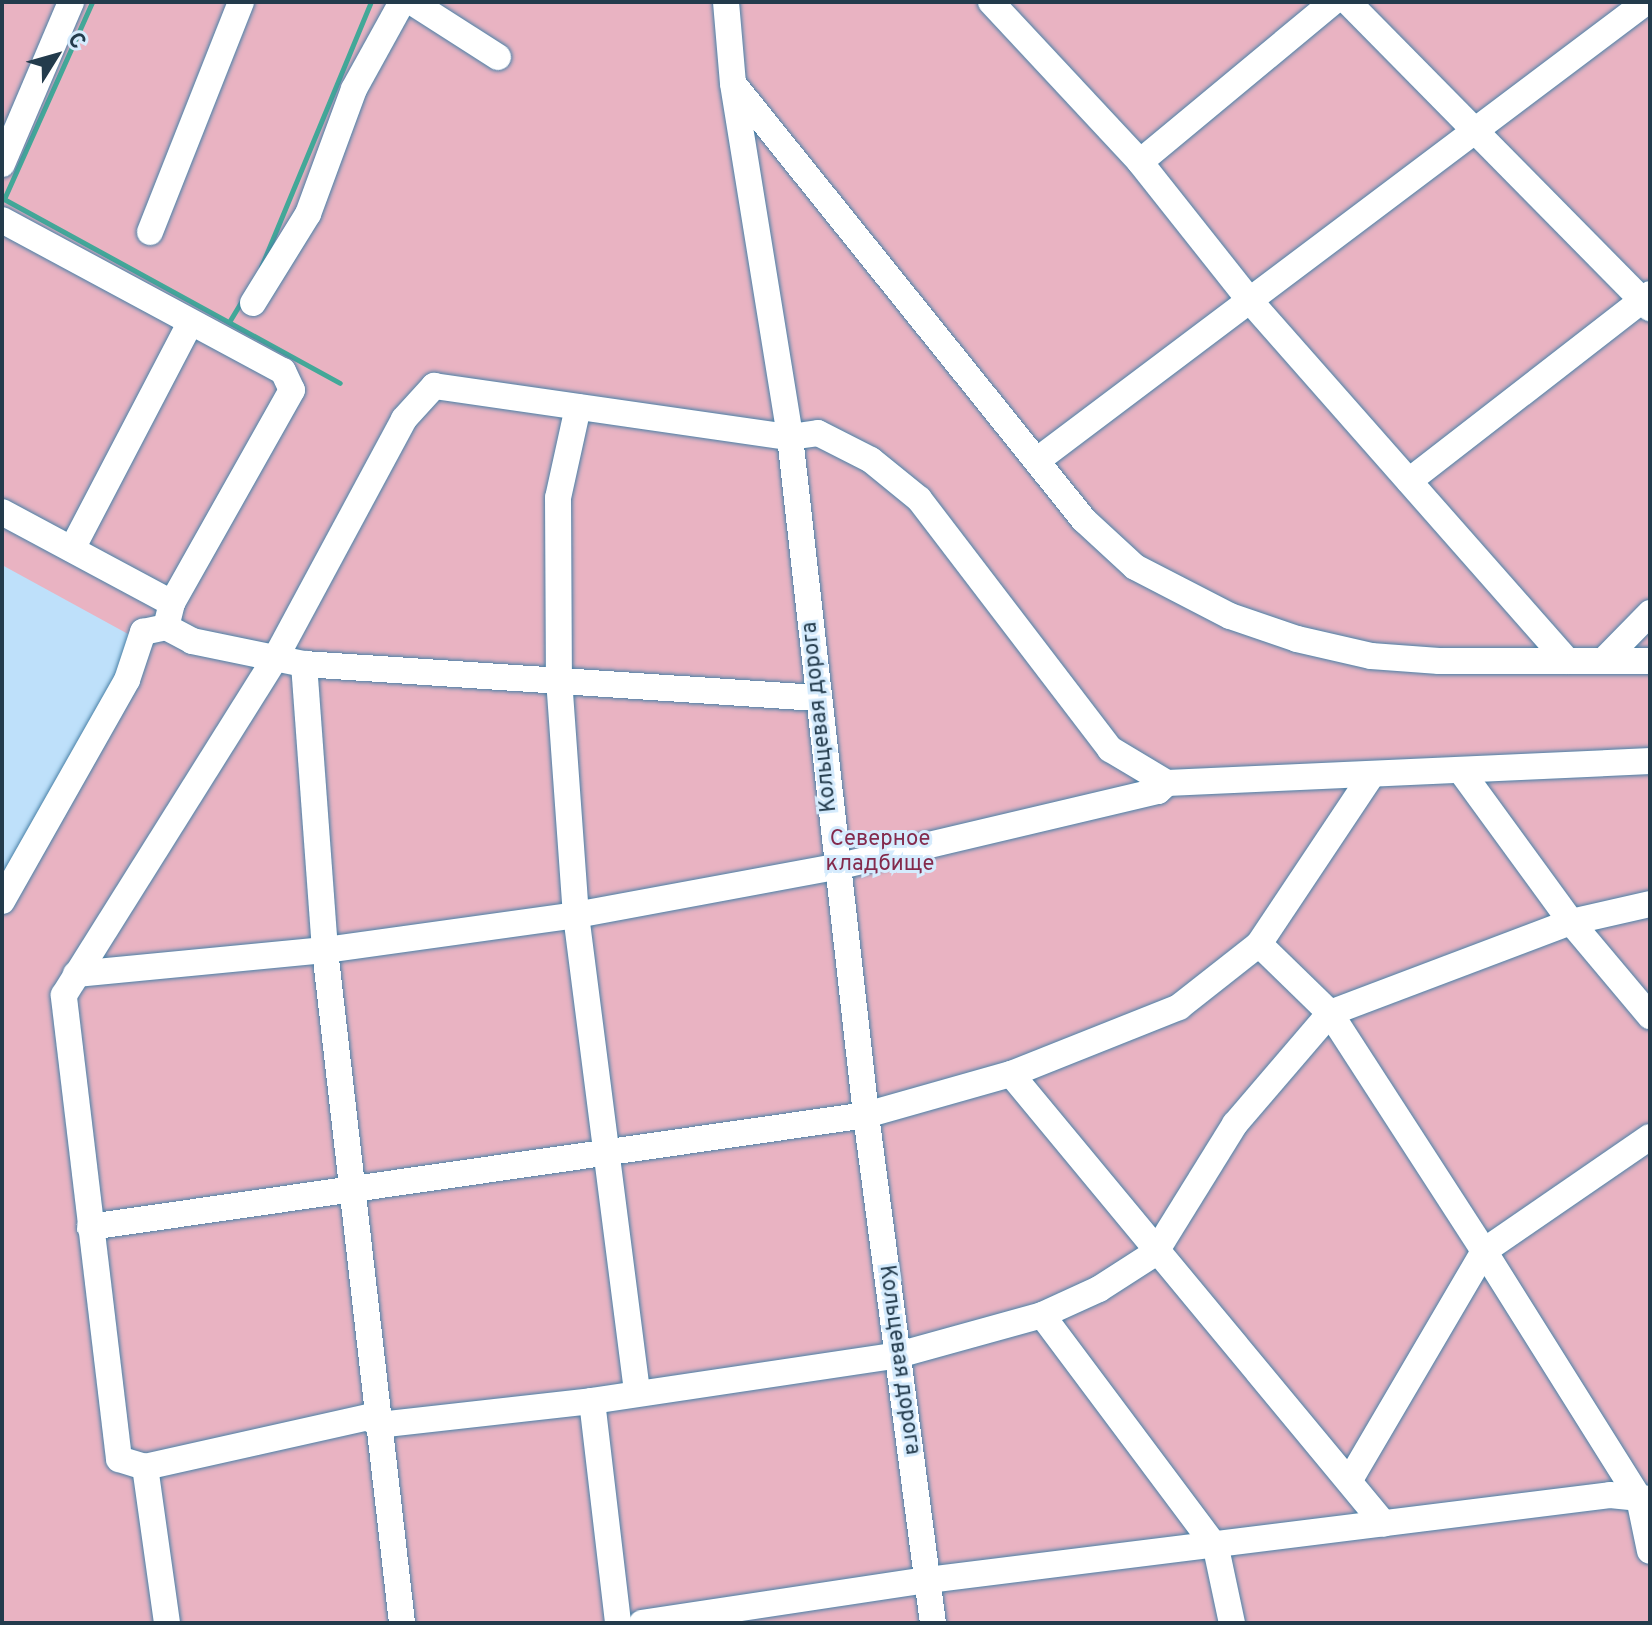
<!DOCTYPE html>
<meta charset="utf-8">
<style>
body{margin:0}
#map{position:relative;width:1652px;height:1625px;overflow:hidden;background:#bee0fa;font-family:Overpass,sans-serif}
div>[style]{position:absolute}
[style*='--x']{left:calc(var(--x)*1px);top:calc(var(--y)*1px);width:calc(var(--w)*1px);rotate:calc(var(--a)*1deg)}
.green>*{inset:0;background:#e9b3c2}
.stream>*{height:5px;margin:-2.5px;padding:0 2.5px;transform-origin:2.5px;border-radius:2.5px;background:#43a898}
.roads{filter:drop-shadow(0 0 2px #4880a7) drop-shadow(0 0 2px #4880a7)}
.minor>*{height:26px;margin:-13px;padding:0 13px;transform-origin:13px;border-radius:13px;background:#fff}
span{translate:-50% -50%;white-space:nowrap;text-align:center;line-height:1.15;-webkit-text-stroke:6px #d5ebfd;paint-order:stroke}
.street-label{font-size:22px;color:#233b4c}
.park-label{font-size:22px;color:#842a4c}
.frame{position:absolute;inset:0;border:4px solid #233b4c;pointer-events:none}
.north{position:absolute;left:16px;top:16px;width:80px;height:80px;-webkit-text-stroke:6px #d5ebfd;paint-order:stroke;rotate:53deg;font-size:22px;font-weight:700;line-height:32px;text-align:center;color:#233b4c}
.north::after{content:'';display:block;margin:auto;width:28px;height:36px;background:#233b4c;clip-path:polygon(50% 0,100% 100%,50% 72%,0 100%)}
</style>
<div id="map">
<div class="green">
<i style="clip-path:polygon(2px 2px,1650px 2px,1650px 1623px,2px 1623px,2px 877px,139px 640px,2px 565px)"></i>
</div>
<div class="stream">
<i style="--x:2;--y:198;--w:385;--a:28.7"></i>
<i style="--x:4;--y:199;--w:216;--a:-65.9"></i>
<i style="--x:261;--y:267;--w:287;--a:-67.5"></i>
<i style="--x:229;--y:322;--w:26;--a:-59"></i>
</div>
<div class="roads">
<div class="minor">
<i style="--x:412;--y:2;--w:102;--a:32.6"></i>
<i style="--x:726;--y:2;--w:82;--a:85.1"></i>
<i style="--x:733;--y:84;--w:358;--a:80.8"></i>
<i style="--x:790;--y:437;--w:682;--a:83.6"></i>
<i style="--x:866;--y:1115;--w:512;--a:82.49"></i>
<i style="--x:991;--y:2;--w:219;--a:47"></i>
<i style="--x:1140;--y:162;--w:179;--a:51.6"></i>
<i style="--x:1251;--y:302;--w:478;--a:48.6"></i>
<i style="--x:1348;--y:2;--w:430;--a:45.4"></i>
<i style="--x:735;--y:86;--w:557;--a:51.2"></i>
<i style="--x:1084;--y:520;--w:69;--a:42.7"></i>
<i style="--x:1135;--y:567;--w:107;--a:27.3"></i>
<i style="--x:1230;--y:616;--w:71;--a:18.9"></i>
<i style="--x:1297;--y:639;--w:76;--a:12.9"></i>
<i style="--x:1371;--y:656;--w:68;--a:4.2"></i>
<i style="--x:1439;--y:661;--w:211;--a:0"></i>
<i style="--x:1140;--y:162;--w:251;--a:-39.7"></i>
<i style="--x:2;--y:164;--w:176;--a:-66.9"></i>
<i style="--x:2;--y:220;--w:319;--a:28.3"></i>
<i style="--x:283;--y:371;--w:21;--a:65"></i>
<i style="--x:292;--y:390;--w:244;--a:119.4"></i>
<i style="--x:172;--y:603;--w:25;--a:104"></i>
<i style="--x:166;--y:627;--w:30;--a:28"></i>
<i style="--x:192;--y:641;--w:114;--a:11.6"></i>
<i style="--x:304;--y:664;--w:514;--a:3.79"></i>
<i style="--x:150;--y:232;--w:247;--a:-68.4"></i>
<i style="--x:253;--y:303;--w:105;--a:-58.3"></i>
<i style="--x:308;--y:214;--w:133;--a:-69.8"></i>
<i style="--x:354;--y:89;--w:99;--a:-61.1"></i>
<i style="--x:578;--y:407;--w:93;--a:102.4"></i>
<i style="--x:558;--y:498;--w:181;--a:89.7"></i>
<i style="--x:559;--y:679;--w:237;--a:85.9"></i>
<i style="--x:576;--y:915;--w:480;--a:82.7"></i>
<i style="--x:1039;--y:459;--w:760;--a:-36.98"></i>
<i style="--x:1409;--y:481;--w:305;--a:-37.8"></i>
<i style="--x:2;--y:512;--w:193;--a:28.2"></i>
<i style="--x:72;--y:549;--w:255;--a:-62.4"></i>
<i style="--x:1606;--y:658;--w:63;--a:-45.6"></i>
<i style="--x:304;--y:664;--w:287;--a:85.8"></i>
<i style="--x:325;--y:950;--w:677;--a:83.47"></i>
<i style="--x:1461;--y:771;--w:187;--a:53.9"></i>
<i style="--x:1571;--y:922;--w:123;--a:50"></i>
<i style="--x:2;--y:901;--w:254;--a:-60.5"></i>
<i style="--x:127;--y:680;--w:51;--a:-71.6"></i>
<i style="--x:143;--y:632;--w:24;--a:-12"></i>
<i style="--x:1259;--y:944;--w:99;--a:44.2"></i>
<i style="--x:1330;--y:1013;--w:283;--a:57.1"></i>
<i style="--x:1484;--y:1251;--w:292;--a:57.9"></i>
<i style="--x:1639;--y:1498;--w:54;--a:78.3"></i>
<i style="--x:76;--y:974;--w:250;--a:-5.5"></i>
<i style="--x:325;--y:950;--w:253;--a:-7.9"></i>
<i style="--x:576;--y:915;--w:264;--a:-10.5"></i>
<i style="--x:836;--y:867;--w:331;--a:-13.3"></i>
<i style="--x:1158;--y:791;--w:12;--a:-42"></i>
<i style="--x:1011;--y:1074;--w:584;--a:50.35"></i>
<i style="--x:90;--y:1227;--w:784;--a:-8.21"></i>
<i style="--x:866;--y:1115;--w:151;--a:-15.8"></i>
<i style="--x:1011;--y:1074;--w:181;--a:-21.7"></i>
<i style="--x:1179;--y:1007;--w:102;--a:-38.2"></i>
<i style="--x:1259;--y:944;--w:202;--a:-56.3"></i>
<i style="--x:1042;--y:1315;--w:291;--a:53.2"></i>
<i style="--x:1216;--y:1548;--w:77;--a:78"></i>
<i style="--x:592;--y:1401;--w:224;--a:83.3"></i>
<i style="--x:145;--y:1467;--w:229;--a:-12.6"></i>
<i style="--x:368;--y:1417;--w:14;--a:36"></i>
<i style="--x:379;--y:1425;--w:214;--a:-6.4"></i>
<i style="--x:592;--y:1401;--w:309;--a:-8.5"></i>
<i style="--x:898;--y:1355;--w:149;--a:-15.5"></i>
<i style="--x:1042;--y:1315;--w:63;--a:-24.5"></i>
<i style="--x:1099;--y:1289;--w:67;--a:-32.7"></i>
<i style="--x:1155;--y:1253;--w:152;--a:-58.2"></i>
<i style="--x:1235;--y:1124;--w:146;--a:-49.4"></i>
<i style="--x:1330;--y:1013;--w:258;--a:-20.7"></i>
<i style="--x:1571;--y:922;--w:81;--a:-12.8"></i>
<i style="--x:1351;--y:1478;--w:263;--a:-59.6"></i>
<i style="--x:1484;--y:1251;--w:201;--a:-34.5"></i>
<i style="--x:167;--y:1623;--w:158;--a:-98"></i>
<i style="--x:145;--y:1467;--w:27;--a:-163"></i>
<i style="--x:119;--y:1459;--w:467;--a:-96.8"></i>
<i style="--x:64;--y:995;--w:399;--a:-57.9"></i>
<i style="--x:276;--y:657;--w:270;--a:-61.7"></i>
<i style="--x:404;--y:419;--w:45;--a:-47.7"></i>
<i style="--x:434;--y:386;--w:360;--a:8.2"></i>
<i style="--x:790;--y:437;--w:28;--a:-8"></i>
<i style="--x:818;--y:433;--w:59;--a:27"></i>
<i style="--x:871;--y:460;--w:62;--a:39.1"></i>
<i style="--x:919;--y:499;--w:315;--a:52.6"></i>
<i style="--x:1110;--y:749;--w:66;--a:30.8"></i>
<i style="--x:1167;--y:783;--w:484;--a:-2.6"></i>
<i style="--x:642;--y:1623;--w:289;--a:-8.6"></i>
<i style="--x:928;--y:1580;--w:687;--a:-7.1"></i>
<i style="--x:1610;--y:1495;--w:40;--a:5.7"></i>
</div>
</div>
<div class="street-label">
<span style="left:820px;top:717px;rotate:-96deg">Кольцевая дорога</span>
<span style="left:899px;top:1360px;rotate:82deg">Кольцевая дорога</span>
</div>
<div class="park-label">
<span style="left:880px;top:852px">Северное<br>кладбище</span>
</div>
<div class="frame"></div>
<div class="north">С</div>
</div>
